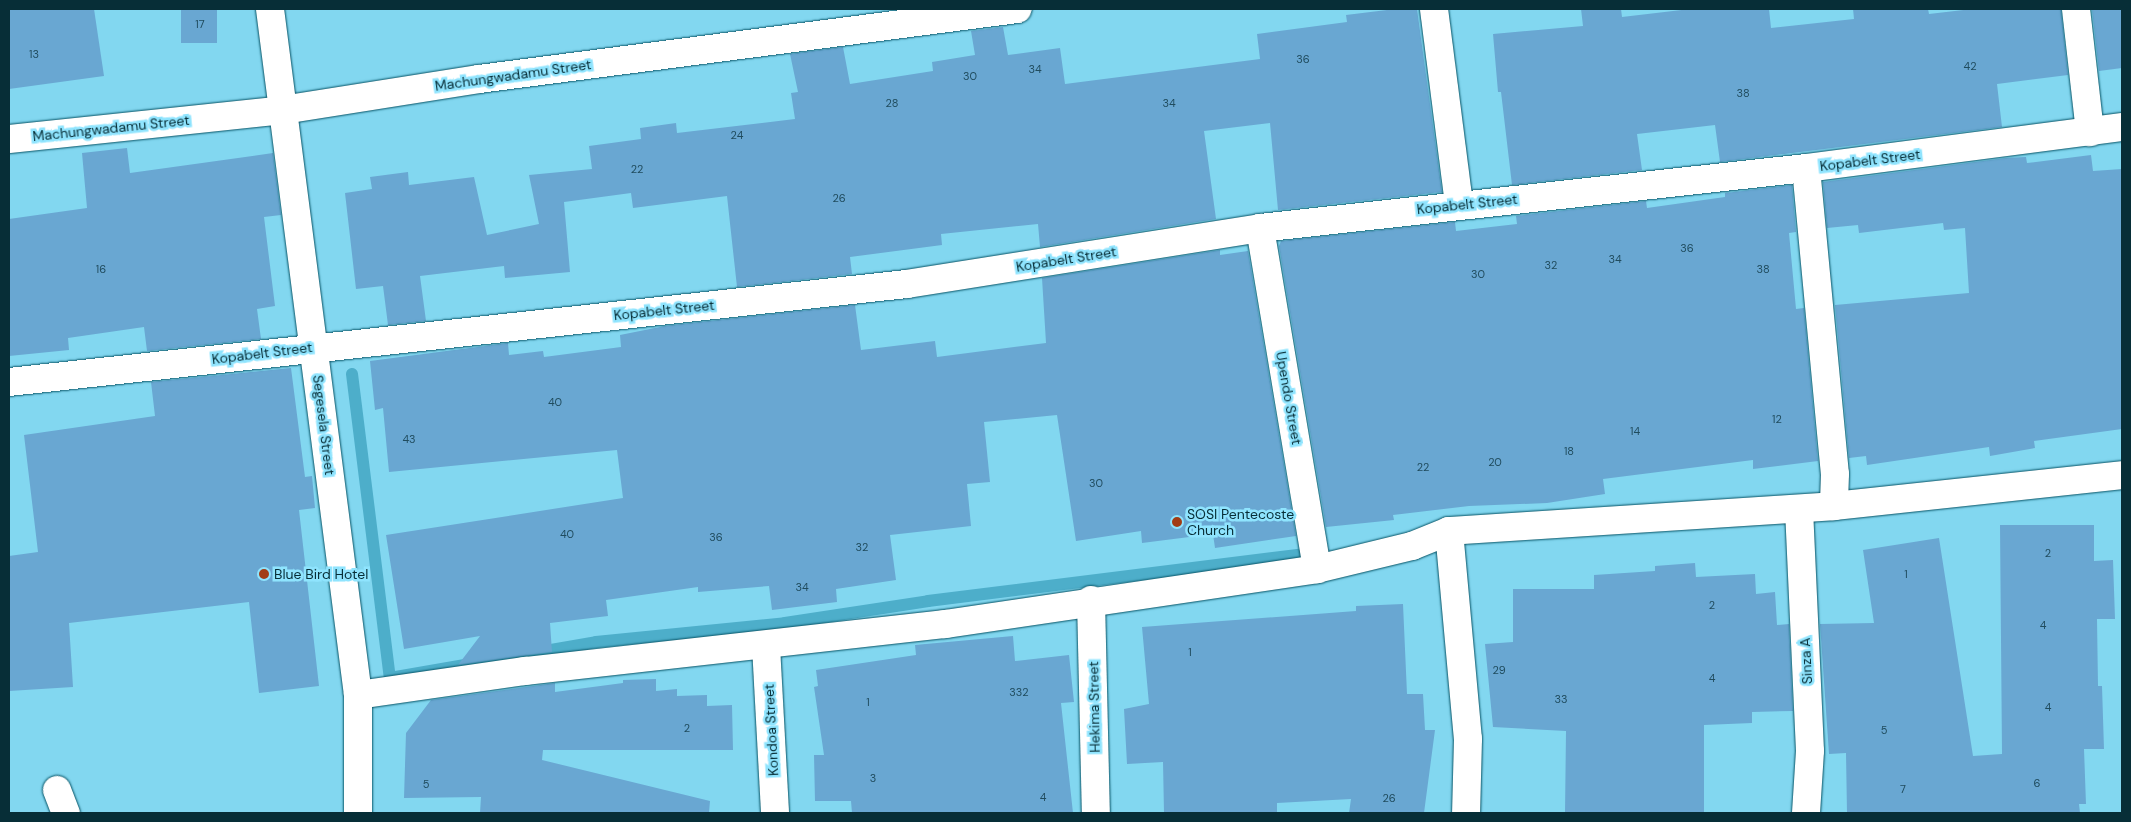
<!DOCTYPE html>
<style>
body{margin:0}
#map{position:relative;width:2131px;height:822px;overflow:hidden;background:#82d7f0;font-family:"DM Sans",sans-serif}
div>[style]{position:absolute}
[style*='--x']{left:calc(var(--x)*1px);top:calc(var(--y)*1px);width:calc(var(--w)*1px);rotate:calc(var(--a)*1deg)}
.stream>*{height:12px;margin:-6px;padding:0 6px;transform-origin:6px;border-radius:6px;background:#4daeca}
.building>*{inset:0;background:#69a7d2;transform-origin:0 0}
.roads{filter:drop-shadow(0 0 1px #075365) drop-shadow(0 0 1px #075365)}
.minor>*{height:28px;margin:-14px;padding:0 14px;transform-origin:14px;border-radius:14px;background:#fff}
.dots>*{width:14px;height:14px;translate:-50% -50%;box-sizing:border-box;border:2px solid #8fe4fe;border-radius:50%}
span{translate:-50% -50%;white-space:nowrap;text-align:center;line-height:1.15;-webkit-text-stroke:5px #8fe4fe;paint-order:stroke}
.number-label{font-size:11px;color:#204c5e}
.number-label span{-webkit-text-stroke-width:0}
.street-label{font-size:14px;color:#072e37}
.poi-label{font-size:14px;color:#072e37}
.left{translate:0 -50%;text-align:left}
.frame{position:absolute;inset:0;border:10px solid #072e37;pointer-events:none}
</style>
<div id="map">
<div class="stream">
<i style="--x:352;--y:374;--w:306;--a:82.9"></i>
<i style="--x:390;--y:678;--w:209;--a:-9.9"></i>
<i style="--x:596;--y:642;--w:190;--a:-5.7"></i>
<i style="--x:785;--y:623;--w:145;--a:-8.7"></i>
<i style="--x:928;--y:601;--w:391;--a:-7.1"></i>
</div>
<div class="building">
<i style="clip-path:polygon(9px 9px,94px 9px,104px 76px,9px 89px)"></i>
<i style="left:181px;top:9px;width:36px;height:34px"></i>
<i style="clip-path:polygon(1395px 9px,1417px 9px,1442px 192px,1278px 210px,1270px 123px,1204px 131px,1216px 219px,1040px 247px,1038px 224px,941px 234px,942px 245px,850px 257px,852px 274px,737px 287px,727px 196px,633px 208px,631px 193px,564px 202px,570px 272px,505px 278px,504px 266px,420px 276px,426px 321px,388px 325px,383px 286px,356px 289px,345px 193px,372px 189px,370px 177px,408px 172px,409px 185px,474px 177px,487px 235px,539px 224px,529px 175px,592px 169px,589px 146px,641px 139px,640px 128px,676px 123px,677px 133px,795px 119px,791px 93px,798px 92px,790px 54px,843px 47px,850px 84px,933px 71px,932px 62px,975px 55px,971px 31px,1003px 27px,1008px 55px,1060px 48px,1065px 84px,1260px 59px,1257px 34px,1347px 22px,1346px 15px)"></i>
<i style="clip-path:polygon(1581px 9px,1621px 9px,1622px 17px,1690px 9px,1769px 9px,1771px 28px,1854px 19px,1853px 9px,1928px 9px,1929px 14px,1972px 9px,2061px 9px,2068px 75px,1997px 84px,2002px 127px,1720px 162px,1715px 125px,1637px 134px,1642px 170px,1512px 185px,1501px 92px,1498px 92px,1493px 34px,1583px 26px)"></i>
<i style="clip-path:polygon(2092px 9px,2122px 9px,2122px 68px,2099px 71px)"></i>
<i style="clip-path:polygon(127px 148px,130px 173px,273px 153px,281px 215px,264px 217px,275px 306px,257px 309px,261px 339px,147px 351px,144px 327px,68px 338px,69px 350px,9px 356px,9px 219px,87px 208px,82px 153px)"></i>
<i style="clip-path:polygon(2091px 155px,2093px 171px,2122px 169px,2122px 429px,2034px 441px,2035px 448px,1990px 456px,1989px 447px,1867px 465px,1866px 456px,1849px 458px,1835px 305px,1969px 293px,1965px 228px,1944px 230px,1943px 223px,1859px 233px,1858px 225px,1827px 228px,1823px 182px,2006px 158px,2026px 157px,2027px 163px)"></i>
<i style="clip-path:polygon(1792px 185px,1796px 232px,1789px 233px,1796px 309px,1804px 308px,1818px 461px,1753px 469px,1753px 460px,1603px 479px,1605px 494px,1547px 503px,1469px 506px,1393px 515px,1394px 520px,1326px 527px,1279px 246px,1281px 241px,1455px 222px,1456px 231px,1517px 224px,1516px 216px,1646px 201px,1647px 208px,1725px 197px,1725px 193px)"></i>
<i style="clip-path:polygon(1220px 250px,1220px 255px,1248px 251px,1296px 536px,1215px 548px,1213px 534px,1142px 543px,1141px 531px,1076px 541px,1057px 415px,984px 422px,990px 482px,967px 484px,971px 526px,890px 535px,896px 580px,836px 589px,837px 602px,772px 610px,769px 586px,698px 592px,698px 587px,606px 600px,608px 616px,550px 623px,552px 652px,458px 665px,480px 636px,404px 649px,386px 535px,623px 498px,617px 450px,389px 472px,383px 408px,375px 410px,370px 361px,508px 343px,509px 355px,543px 351px,544px 357px,621px 347px,620px 335px,665px 326px,855px 305px,861px 350px,935px 341px,937px 357px,1046px 343px,1042px 278px)"></i>
<i style="clip-path:polygon(291px 368px,305px 477px,312px 476px,315px 508px,299px 510px,319px 686px,259px 693px,249px 602px,69px 623px,73px 687px,9px 691px,9px 556px,38px 552px,24px 435px,155px 416px,151px 382px)"></i>
<i style="clip-path:polygon(2000px 525px,2094px 525px,2094px 561px,2113px 560px,2115px 619px,2097px 619px,2098px 686px,2102px 686px,2104px 749px,2084px 749px,2086px 804px,2079px 804px,2080px 813px,1847px 813px,1846px 753px,1829px 754px,1820px 624px,1874px 623px,1863px 550px,1939px 538px,1973px 756px,2002px 754px)"></i>
<i style="clip-path:polygon(1695px 563px,1696px 577px,1755px 574px,1756px 594px,1775px 592px,1777px 625px,1789px 624px,1793px 711px,1752px 712px,1752px 723px,1704px 725px,1704px 813px,1565px 813px,1566px 731px,1493px 727px,1485px 644px,1513px 642px,1513px 589px,1594px 589px,1594px 575px,1655px 571px,1655px 566px)"></i>
<i style="clip-path:polygon(1403px 604px,1407px 694px,1423px 694px,1425px 730px,1435px 730px,1424px 813px,1349px 813px,1351px 799px,1277px 803px,1277px 813px,1164px 813px,1163px 762px,1127px 764px,1124px 709px,1149px 704px,1142px 627px,1356px 611px,1356px 606px)"></i>
<i style="clip-path:polygon(1013px 636px,1015px 661px,1069px 655px,1074px 702px,1061px 703px,1073px 813px,852px 813px,851px 801px,815px 801px,814px 755px,824px 755px,814px 687px,818px 686px,816px 670px,916px 655px,915px 645px)"></i>
<i style="clip-path:polygon(656px 679px,656px 691px,677px 689px,677px 696px,707px 695px,707px 706px,732px 705px,733px 750px,543px 750px,542px 760px,710px 801px,709px 813px,480px 813px,481px 797px,404px 798px,406px 733px,431px 700px,555px 683px,555px 692px,623px 683px,623px 680px)"></i>
</div>
<div class="roads">
<div class="minor">
<i style="--x:270;--y:9;--w:692;--a:82.69"></i>
<i style="--x:358;--y:695;--w:118;--a:90"></i>
<i style="--x:1434;--y:9;--w:197;--a:82.7"></i>
<i style="--x:2076;--y:9;--w:124;--a:83.5"></i>
<i style="--x:9;--y:139;--w:276;--a:-6"></i>
<i style="--x:283;--y:110;--w:198;--a:-9"></i>
<i style="--x:479;--y:79;--w:543;--a:-7.41"></i>
<i style="--x:1806;--y:168;--w:307;--a:84.6"></i>
<i style="--x:1835;--y:474;--w:32;--a:92"></i>
<i style="--x:1260;--y:228;--w:346;--a:80.5"></i>
<i style="--x:9;--y:382;--w:903;--a:-6.23"></i>
<i style="--x:907;--y:284;--w:357;--a:-9"></i>
<i style="--x:1260;--y:228;--w:549;--a:-6.27"></i>
<i style="--x:1806;--y:168;--w:319;--a:-7.4"></i>
<i style="--x:1799;--y:509;--w:242;--a:87.4"></i>
<i style="--x:1810;--y:751;--w:62;--a:93.7"></i>
<i style="--x:1449;--y:531;--w:209;--a:84.8"></i>
<i style="--x:1468;--y:739;--w:74;--a:91.5"></i>
<i style="--x:1091;--y:600;--w:213;--a:88.7"></i>
<i style="--x:766;--y:646;--w:167;--a:86.9"></i>
<i style="--x:358;--y:695;--w:169;--a:-8.2"></i>
<i style="--x:525;--y:671;--w:423;--a:-6.4"></i>
<i style="--x:945;--y:624;--w:376;--a:-8.4"></i>
<i style="--x:1317;--y:569;--w:98;--a:-13.6"></i>
<i style="--x:1412;--y:546;--w:40;--a:-22"></i>
<i style="--x:1449;--y:531;--w:386;--a:-3.7"></i>
<i style="--x:1834;--y:506;--w:290;--a:-6.1"></i>
<i style="--x:57;--y:790;--w:25;--a:69"></i>
</div>
</div>
<div class="dots">
<i style="left:1177px;top:522px;background:#a23c15"></i>
<i style="left:264px;top:574px;background:#a23c15"></i>
</div>
<div class="number-label">
<span style="left:200px;top:24px">17</span>
<span style="left:34px;top:54px">13</span>
<span style="left:1303px;top:59px">36</span>
<span style="left:1970px;top:66px">42</span>
<span style="left:1035px;top:69px">34</span>
<span style="left:970px;top:76px">30</span>
<span style="left:1743px;top:93px">38</span>
<span style="left:892px;top:103px">28</span>
<span style="left:1169px;top:103px">34</span>
<span style="left:737px;top:135px">24</span>
<span style="left:637px;top:169px">22</span>
<span style="left:839px;top:198px">26</span>
<span style="left:1687px;top:248px">36</span>
<span style="left:1615px;top:259px">34</span>
<span style="left:1551px;top:265px">32</span>
<span style="left:101px;top:269px">16</span>
<span style="left:1763px;top:269px">38</span>
<span style="left:1478px;top:274px">30</span>
<span style="left:555px;top:402px">40</span>
<span style="left:1777px;top:419px">12</span>
<span style="left:1635px;top:431px">14</span>
<span style="left:409px;top:439px">43</span>
<span style="left:1569px;top:451px">18</span>
<span style="left:1495px;top:462px">20</span>
<span style="left:1423px;top:467px">22</span>
<span style="left:1096px;top:483px">30</span>
<span style="left:567px;top:534px">40</span>
<span style="left:716px;top:537px">36</span>
<span style="left:862px;top:547px">32</span>
<span style="left:2048px;top:553px">2</span>
<span style="left:1906px;top:574px">1</span>
<span style="left:802px;top:587px">34</span>
<span style="left:1712px;top:605px">2</span>
<span style="left:2043px;top:625px">4</span>
<span style="left:1190px;top:652px">1</span>
<span style="left:1499px;top:670px">29</span>
<span style="left:1712px;top:678px">4</span>
<span style="left:1019px;top:692px">332</span>
<span style="left:1561px;top:699px">33</span>
<span style="left:868px;top:702px">1</span>
<span style="left:2048px;top:707px">4</span>
<span style="left:687px;top:728px">2</span>
<span style="left:1884px;top:730px">5</span>
<span style="left:873px;top:778px">3</span>
<span style="left:2037px;top:783px">6</span>
<span style="left:426px;top:784px">5</span>
<span style="left:1903px;top:789px">7</span>
<span style="left:1043px;top:797px">4</span>
<span style="left:1389px;top:798px">26</span>
</div>
<div class="street-label">
<span style="left:513px;top:75px;rotate:-8deg">Machungwadamu Street</span>
<span style="left:111px;top:128px;rotate:-6deg">Machungwadamu Street</span>
<span style="left:1870px;top:160px;rotate:-7deg">Kopabelt Street</span>
<span style="left:1467px;top:204px;rotate:-6deg">Kopabelt Street</span>
<span style="left:1066px;top:259px;rotate:-9deg">Kopabelt Street</span>
<span style="left:664px;top:310px;rotate:-6deg">Kopabelt Street</span>
<span style="left:262px;top:353px;rotate:-7deg">Kopabelt Street</span>
<span style="left:1289px;top:398px;rotate:80deg">Upendo Street</span>
<span style="left:324px;top:425px;rotate:83deg">Segesela Street</span>
<span style="left:1806px;top:661px;rotate:-93deg">Sinza A</span>
<span style="left:1094px;top:707px;rotate:-91deg">Hekima Street</span>
<span style="left:771px;top:730px;rotate:-93deg">Kondoa Street</span>
</div>
<div class="poi-label">
<span class="left" style="left:1187px;top:522px">SOSI Pentecoste<br>Church</span>
<span class="left" style="left:274px;top:574px">Blue Bird Hotel</span>
</div>
<div class="frame"></div>
</div>
